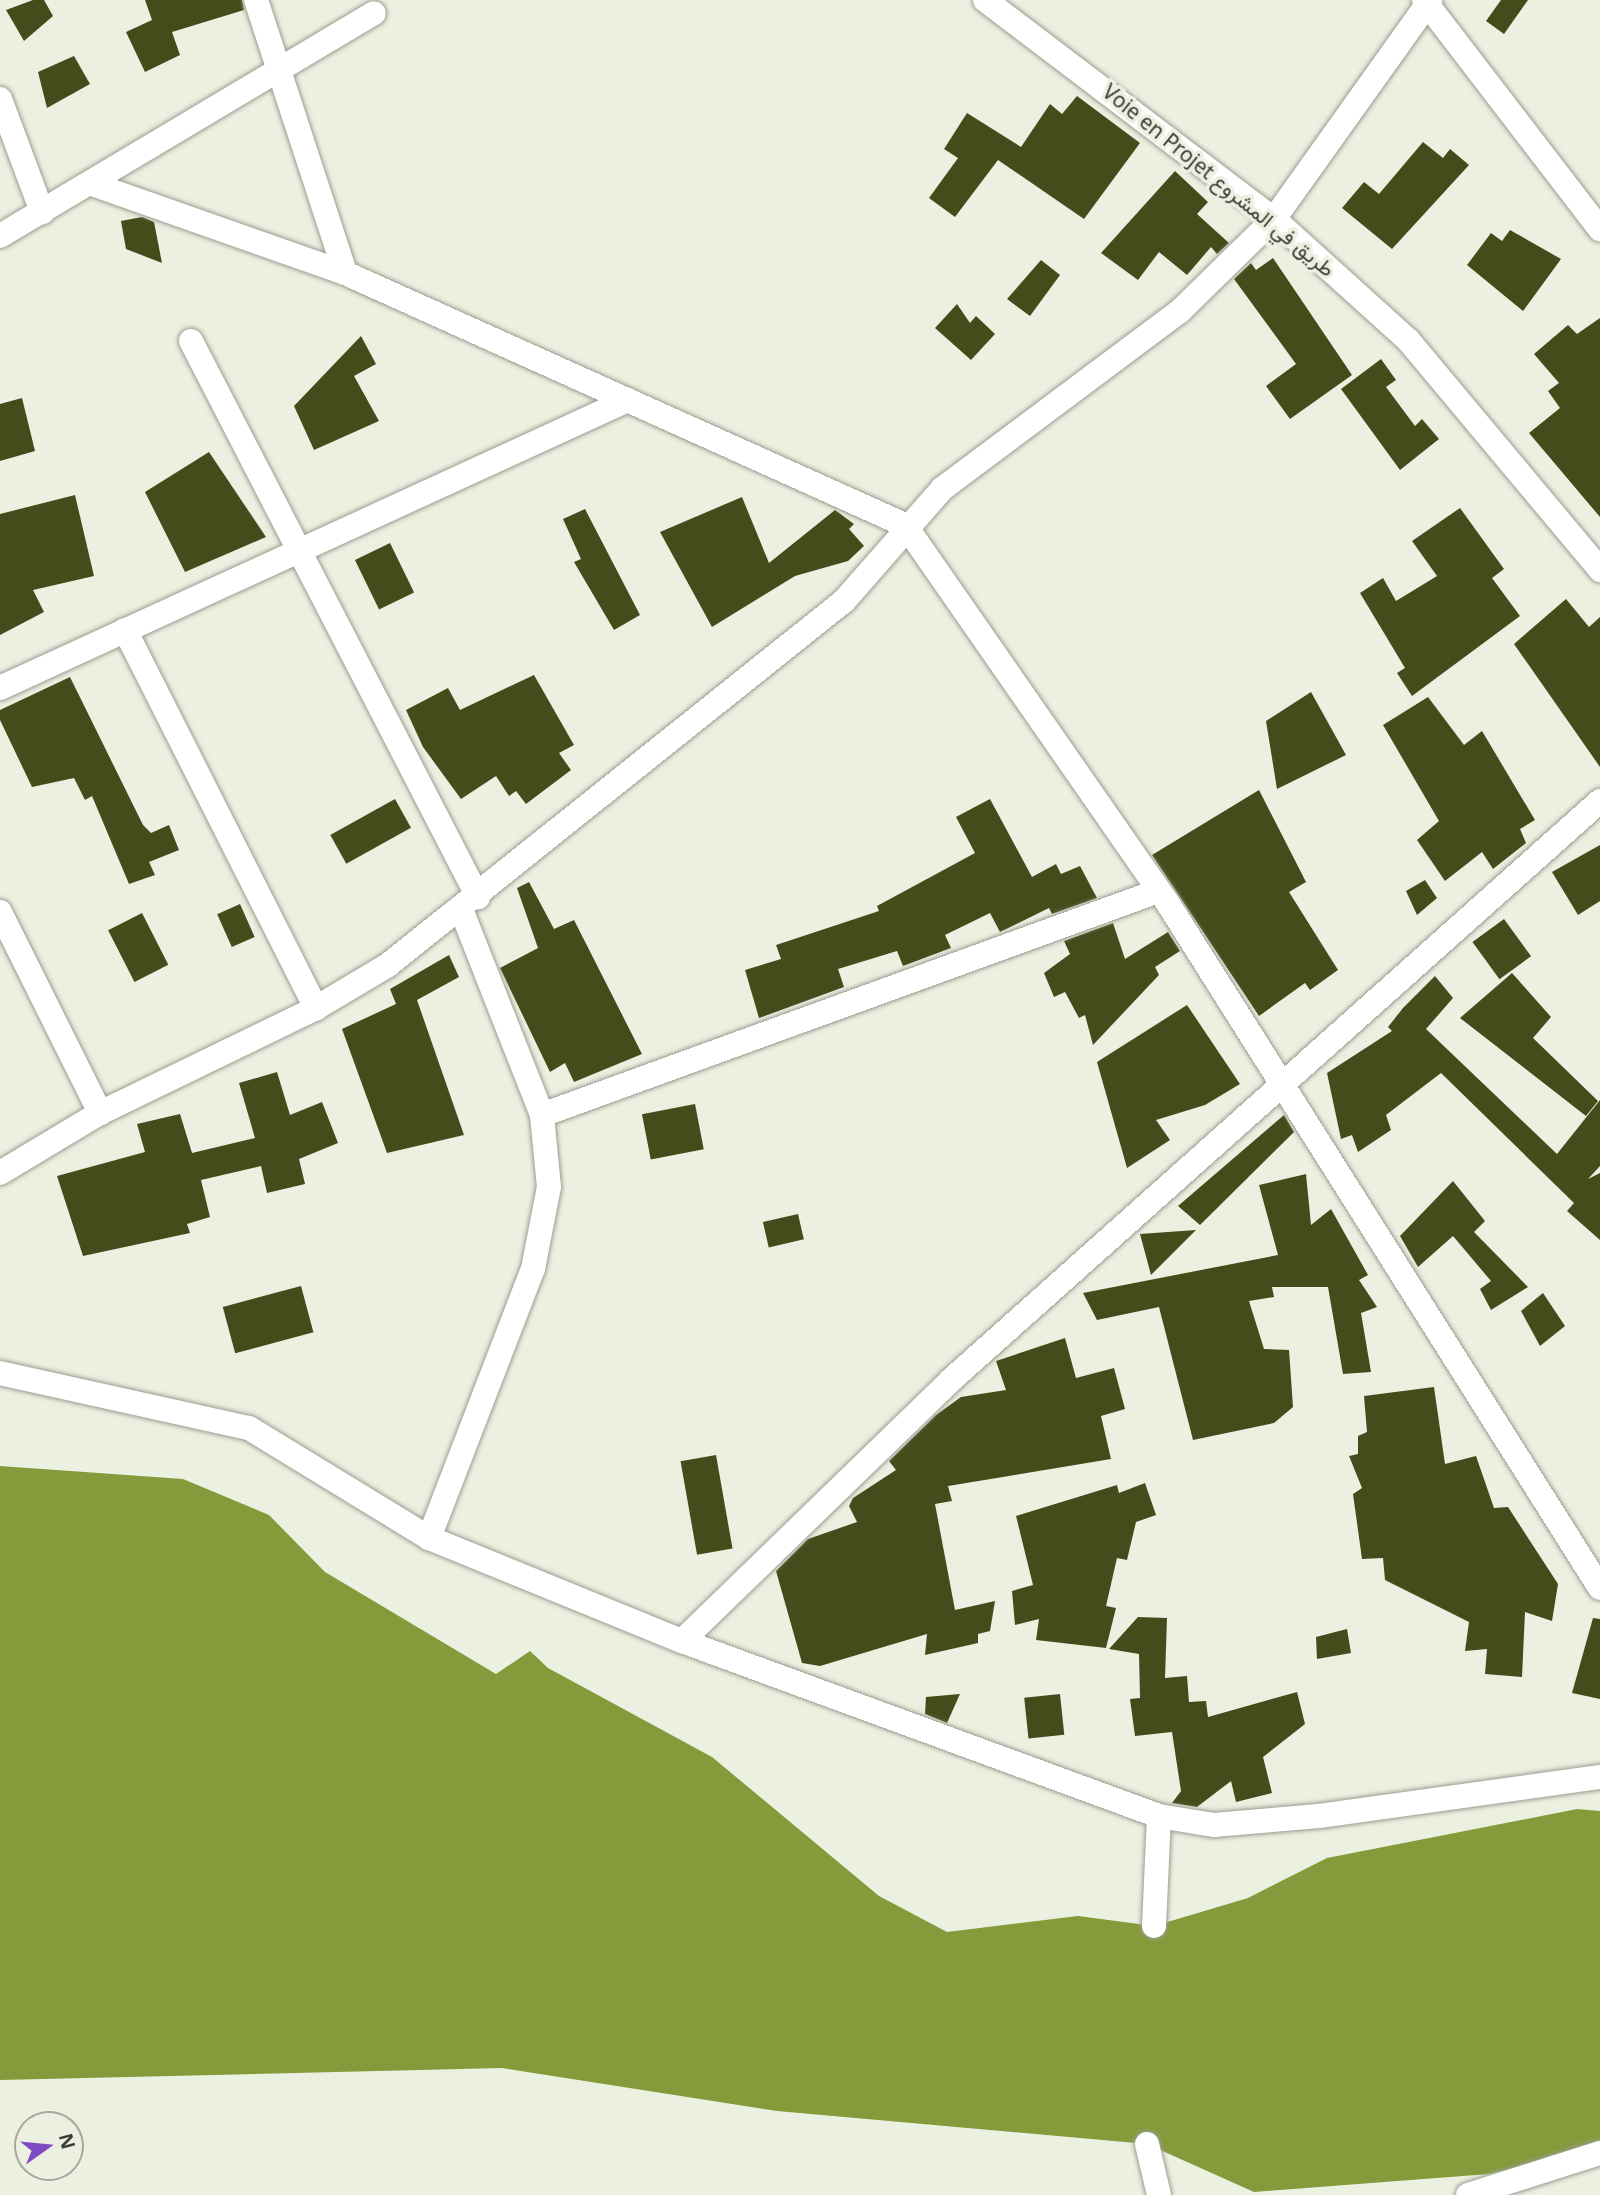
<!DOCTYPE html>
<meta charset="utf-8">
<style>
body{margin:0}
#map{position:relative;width:1600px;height:2195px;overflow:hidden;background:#ecf0e1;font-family:"Noto Sans",Vazirmatn,sans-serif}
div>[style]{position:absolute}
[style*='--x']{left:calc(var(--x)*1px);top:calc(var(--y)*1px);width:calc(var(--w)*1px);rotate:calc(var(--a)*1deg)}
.water>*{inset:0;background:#859a3a}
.building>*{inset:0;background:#424d1b;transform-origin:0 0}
.roads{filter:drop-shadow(0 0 2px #999e90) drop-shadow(0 0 2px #999e90)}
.street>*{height:24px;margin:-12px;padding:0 12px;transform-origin:12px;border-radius:12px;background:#fff}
span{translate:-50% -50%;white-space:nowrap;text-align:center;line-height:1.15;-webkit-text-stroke:7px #ecf0e1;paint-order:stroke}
.street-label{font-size:21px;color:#3b3d37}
.north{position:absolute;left:14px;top:2111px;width:70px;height:70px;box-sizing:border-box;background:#ecf0e1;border:2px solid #a5a89d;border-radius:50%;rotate:75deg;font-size:19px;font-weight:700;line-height:28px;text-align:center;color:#3b3d37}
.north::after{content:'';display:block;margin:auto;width:24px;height:32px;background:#804cc3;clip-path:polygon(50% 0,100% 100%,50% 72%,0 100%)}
</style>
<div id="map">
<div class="water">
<i style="clip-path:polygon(0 1466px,183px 1479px,269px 1515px,325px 1572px,496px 1674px,530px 1651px,548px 1668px,712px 1757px,879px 1896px,947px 1932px,1078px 1916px,1154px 1926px,1248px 1898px,1327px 1858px,1577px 1809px,1600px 1811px,1600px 2145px,1489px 2174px,1254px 2192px,1147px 2144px,777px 2111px,502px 2068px,0 2080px)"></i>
</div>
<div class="building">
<i style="clip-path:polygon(33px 0,44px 0,53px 16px,24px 41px,6px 10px)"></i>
<i style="clip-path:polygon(145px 0,242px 0,244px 10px,172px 32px,180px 55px,145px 72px,126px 32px,152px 20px)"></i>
<i style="clip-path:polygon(1501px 0,1528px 0,1504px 34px,1486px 21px)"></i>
<i style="clip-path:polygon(74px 56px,90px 84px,47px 108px,38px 72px)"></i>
<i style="clip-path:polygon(1077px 96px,1140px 143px,1084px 219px,998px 160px,955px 217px,929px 198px,958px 158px,944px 149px,967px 113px,1021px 147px,1050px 104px,1062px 114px)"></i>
<i style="clip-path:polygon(1423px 142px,1443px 158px,1450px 149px,1469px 165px,1392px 249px,1342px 208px,1364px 182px,1379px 194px)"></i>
<i style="clip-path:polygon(1175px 171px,1208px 202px,1197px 214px,1229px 243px,1217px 254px,1211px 247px,1187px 275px,1159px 252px,1138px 280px,1101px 253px)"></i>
<i style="clip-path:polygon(142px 217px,154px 222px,162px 263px,126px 249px,121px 221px)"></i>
<i style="clip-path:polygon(1510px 230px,1561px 259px,1523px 311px,1467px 265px,1491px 233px,1502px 241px)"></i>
<i style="clip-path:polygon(1273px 258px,1352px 375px,1290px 419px,1266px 386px,1296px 364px,1234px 279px,1251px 263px,1256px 270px)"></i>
<i style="clip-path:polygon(1041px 260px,1060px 275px,1030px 316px,1007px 299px)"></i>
<i style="clip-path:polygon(957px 304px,970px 323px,976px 316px,995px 334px,971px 360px,935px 328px)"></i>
<i style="clip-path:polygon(1600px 318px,1600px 517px,1529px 433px,1560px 408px,1548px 391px,1559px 383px,1534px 354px,1568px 325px,1577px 334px)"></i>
<i style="clip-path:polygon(361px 336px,376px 364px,354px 376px,379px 421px,314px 450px,294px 406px)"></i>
<i style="clip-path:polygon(1381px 359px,1396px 380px,1386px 387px,1415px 426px,1422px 419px,1439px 439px,1400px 470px,1341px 389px)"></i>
<i style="clip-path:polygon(22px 398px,35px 451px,0 461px,0 404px)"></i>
<i style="clip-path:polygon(209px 452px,266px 537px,185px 572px,145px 492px)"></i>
<i style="clip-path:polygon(75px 495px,94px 576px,33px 590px,44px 612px,0 635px,0 514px)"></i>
<i style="clip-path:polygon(742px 497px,769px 563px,835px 510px,854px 524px,849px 529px,864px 546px,848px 561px,795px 576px,712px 627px,660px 532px)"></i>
<i style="clip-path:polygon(1460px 508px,1504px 569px,1492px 578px,1520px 616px,1412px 696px,1397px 673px,1405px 668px,1360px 593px,1383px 578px,1396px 601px,1437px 576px,1412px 541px)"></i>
<i style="clip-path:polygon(585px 509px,640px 615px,614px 630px,574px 562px,581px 559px,563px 519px)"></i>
<i style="left:390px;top:543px;width:55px;height:39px;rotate:64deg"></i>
<i style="clip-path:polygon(1566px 599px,1589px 627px,1600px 617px,1600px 767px,1514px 644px)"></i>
<i style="clip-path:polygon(534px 675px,574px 745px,559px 753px,571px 770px,526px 804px,516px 791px,509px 796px,496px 776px,461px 799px,423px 747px,406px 710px,448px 688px,460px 710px)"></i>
<i style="clip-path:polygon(70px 677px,143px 825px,151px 833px,169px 825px,179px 850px,149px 862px,155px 875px,129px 884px,92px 796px,85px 800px,74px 778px,32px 787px,0 720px,0 710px)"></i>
<i style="clip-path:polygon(1311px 692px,1346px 755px,1277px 789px,1266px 721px)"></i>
<i style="clip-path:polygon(1428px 697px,1464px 745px,1482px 731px,1535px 820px,1520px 829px,1526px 843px,1493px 869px,1482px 852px,1445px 881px,1417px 840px,1439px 821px,1383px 725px)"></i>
<i style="clip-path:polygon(1259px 790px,1306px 882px,1289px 892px,1338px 970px,1310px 990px,1305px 983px,1259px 1016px,1152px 855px)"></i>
<i style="left:395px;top:799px;width:33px;height:74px;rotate:61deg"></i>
<i style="clip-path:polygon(990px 799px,1032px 877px,1056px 864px,1061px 874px,1080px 866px,1097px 898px,1052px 914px,1049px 908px,1000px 932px,990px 913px,945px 935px,951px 948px,903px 966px,897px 951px,838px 969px,844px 987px,759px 1018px,745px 970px,781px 959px,776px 945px,879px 911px,877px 906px,975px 853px,956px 817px)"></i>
<i style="clip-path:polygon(1600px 845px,1600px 901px,1578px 915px,1552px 872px)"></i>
<i style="clip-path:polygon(1425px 880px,1437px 898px,1417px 915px,1406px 891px)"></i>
<i style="clip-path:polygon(529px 882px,554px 929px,574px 920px,642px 1054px,574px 1082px,565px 1063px,550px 1072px,500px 968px,538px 948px,517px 888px)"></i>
<i style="left:240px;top:904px;width:36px;height:25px;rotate:66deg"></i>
<i style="left:142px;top:913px;width:58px;height:38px;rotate:63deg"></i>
<i style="left:1504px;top:919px;width:46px;height:39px;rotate:54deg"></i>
<i style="clip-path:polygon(1113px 923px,1125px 959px,1168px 932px,1180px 951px,1155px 967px,1159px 975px,1093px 1045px,1085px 1015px,1079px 1018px,1065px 992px,1054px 997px,1044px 973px,1070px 954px,1064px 941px)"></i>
<i style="clip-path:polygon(449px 955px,459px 977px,417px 1000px,464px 1135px,387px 1153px,342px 1029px,396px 1004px,390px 989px)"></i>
<i style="clip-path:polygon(1512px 973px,1551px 1017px,1533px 1038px,1598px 1101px,1586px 1116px,1460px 1018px)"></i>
<i style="clip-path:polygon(1435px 976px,1453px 998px,1426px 1029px,1557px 1154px,1600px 1100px,1600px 1166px,1588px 1179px,1600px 1173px,1600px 1240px,1567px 1211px,1574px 1203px,1441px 1073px,1386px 1115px,1391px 1130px,1358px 1152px,1352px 1135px,1341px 1139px,1327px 1073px,1392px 1031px,1388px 1027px,1403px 1008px)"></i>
<i style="clip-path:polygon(1187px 1005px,1240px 1084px,1205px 1105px,1156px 1120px,1170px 1140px,1127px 1168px,1097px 1062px)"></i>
<i style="clip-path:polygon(277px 1072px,290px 1115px,322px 1102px,338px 1143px,299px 1159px,305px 1184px,267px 1193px,261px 1166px,201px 1180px,210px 1217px,187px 1224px,190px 1233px,83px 1256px,57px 1176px,145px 1152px,137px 1124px,180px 1114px,192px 1153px,255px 1138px,239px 1083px)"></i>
<i style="left:695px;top:1104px;width:46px;height:54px;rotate:79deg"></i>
<i style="clip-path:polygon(1284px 1115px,1294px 1132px,1200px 1225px,1178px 1206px)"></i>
<i style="clip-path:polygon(1306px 1174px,1311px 1225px,1331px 1209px,1368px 1275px,1359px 1280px,1377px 1307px,1361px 1313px,1371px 1372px,1343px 1374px,1328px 1287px,1272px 1287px,1274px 1297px,1249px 1301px,1264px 1349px,1289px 1350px,1293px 1407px,1274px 1423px,1193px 1440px,1159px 1307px,1097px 1320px,1083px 1293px,1278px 1255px,1259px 1185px)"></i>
<i style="clip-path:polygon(1453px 1181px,1485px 1221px,1474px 1232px,1528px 1287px,1491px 1310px,1480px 1289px,1491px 1281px,1453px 1236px,1418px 1267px,1400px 1236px)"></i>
<i style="left:798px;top:1214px;width:26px;height:36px;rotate:77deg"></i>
<i style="clip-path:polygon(1196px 1230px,1151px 1275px,1140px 1234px)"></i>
<i style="left:301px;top:1286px;width:48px;height:81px;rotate:75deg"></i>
<i style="clip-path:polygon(1543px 1293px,1565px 1326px,1540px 1346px,1521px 1311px)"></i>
<i style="clip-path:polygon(1065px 1338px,1076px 1378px,1114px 1368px,1125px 1409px,1101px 1416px,1111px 1459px,948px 1486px,952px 1501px,935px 1504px,955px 1610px,995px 1601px,990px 1631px,978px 1634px,978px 1643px,925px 1655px,927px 1634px,820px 1666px,802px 1663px,776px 1571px,808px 1539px,857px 1522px,849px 1506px,853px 1498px,896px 1470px,889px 1461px,936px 1415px,961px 1397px,1006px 1390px,996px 1361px)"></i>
<i style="clip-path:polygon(1434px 1387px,1445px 1464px,1476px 1456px,1494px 1508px,1508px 1507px,1558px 1584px,1552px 1621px,1525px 1612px,1522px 1677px,1485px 1674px,1487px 1649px,1465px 1651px,1469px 1622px,1385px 1580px,1383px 1558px,1362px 1559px,1353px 1494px,1362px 1488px,1349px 1456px,1358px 1454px,1358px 1436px,1367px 1432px,1364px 1396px)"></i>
<i style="left:716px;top:1455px;width:95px;height:36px;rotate:80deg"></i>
<i style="clip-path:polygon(1145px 1483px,1156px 1515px,1136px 1522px,1127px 1560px,1117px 1558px,1106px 1606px,1116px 1608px,1106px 1648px,1036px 1640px,1039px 1619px,1015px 1625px,1012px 1591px,1033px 1585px,1016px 1516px,1117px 1485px,1119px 1493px)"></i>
<i style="clip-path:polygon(1138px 1617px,1167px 1618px,1165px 1678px,1187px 1676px,1189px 1702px,1206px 1701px,1208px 1717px,1297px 1692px,1305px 1724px,1263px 1757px,1272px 1793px,1236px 1802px,1231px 1781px,1197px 1807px,1172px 1803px,1181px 1791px,1172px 1732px,1135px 1736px,1130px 1699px,1140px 1698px,1139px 1654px,1109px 1649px)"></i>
<i style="clip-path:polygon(1593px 1618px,1600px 1619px,1600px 1699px,1572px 1693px)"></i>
<i style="clip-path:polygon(1347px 1629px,1351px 1653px,1317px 1659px,1316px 1637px)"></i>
<i style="clip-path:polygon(960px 1694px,947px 1723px,925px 1714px,926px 1697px)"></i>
<i style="left:1060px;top:1694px;width:41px;height:36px;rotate:84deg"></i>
</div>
<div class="roads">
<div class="street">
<i style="--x:256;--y:0;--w:287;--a:71.9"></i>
<i style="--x:985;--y:0;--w:363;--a:37.2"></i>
<i style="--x:1274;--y:219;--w:181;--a:42.1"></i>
<i style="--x:1408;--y:340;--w:300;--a:50.1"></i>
<i style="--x:1424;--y:0;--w:289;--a:52.5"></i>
<i style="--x:0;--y:99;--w:121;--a:69.6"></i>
<i style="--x:92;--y:184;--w:268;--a:19.4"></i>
<i style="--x:345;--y:273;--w:614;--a:24.23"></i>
<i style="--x:905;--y:525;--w:459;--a:55.2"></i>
<i style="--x:1167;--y:902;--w:811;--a:57.74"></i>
<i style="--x:0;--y:236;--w:435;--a:-30.8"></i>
<i style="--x:191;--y:341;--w:626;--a:62.7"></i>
<i style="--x:125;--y:630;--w:424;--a:63.2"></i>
<i style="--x:0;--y:688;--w:691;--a:-24.64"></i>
<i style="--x:0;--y:912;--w:225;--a:63.5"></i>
<i style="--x:542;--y:1115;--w:655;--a:-19.98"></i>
<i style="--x:0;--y:1173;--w:117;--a:-31"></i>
<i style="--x:100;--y:1113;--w:240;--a:-25.9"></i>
<i style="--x:316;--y:1008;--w:84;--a:-30.8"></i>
<i style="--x:388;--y:965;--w:583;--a:-38.6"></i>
<i style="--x:844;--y:601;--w:149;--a:-48.8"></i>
<i style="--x:942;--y:489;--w:297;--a:-36.8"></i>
<i style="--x:1180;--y:311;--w:132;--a:-44.4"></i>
<i style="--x:1274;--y:219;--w:269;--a:-54.5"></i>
<i style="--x:0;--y:1373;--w:255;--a:12.5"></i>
<i style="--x:249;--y:1428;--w:211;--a:31.4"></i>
<i style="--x:429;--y:1538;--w:273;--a:22.2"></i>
<i style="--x:682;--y:1641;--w:508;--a:20.15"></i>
<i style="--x:1159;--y:1816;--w:56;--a:9.3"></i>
<i style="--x:1214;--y:1825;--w:105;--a:-4.9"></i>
<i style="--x:1319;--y:1816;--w:284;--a:-7.9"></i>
<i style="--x:429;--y:1538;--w:288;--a:-68.9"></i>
<i style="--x:533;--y:1269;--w:84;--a:-79"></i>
<i style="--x:549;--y:1187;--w:72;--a:-95.6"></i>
<i style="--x:542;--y:1115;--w:221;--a:-111.5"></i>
<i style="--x:682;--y:1641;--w:375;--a:-44.1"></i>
<i style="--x:951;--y:1380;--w:870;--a:-41.74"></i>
<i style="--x:1154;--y:1926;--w:110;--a:-87.4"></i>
<i style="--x:1147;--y:2144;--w:52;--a:76.8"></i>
<i style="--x:1468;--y:2195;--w:139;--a:-17.7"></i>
</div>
</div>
<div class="street-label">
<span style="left:1219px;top:180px;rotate:39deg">Voie en Projet طريق في المشروع</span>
</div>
<div class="north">N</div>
</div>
